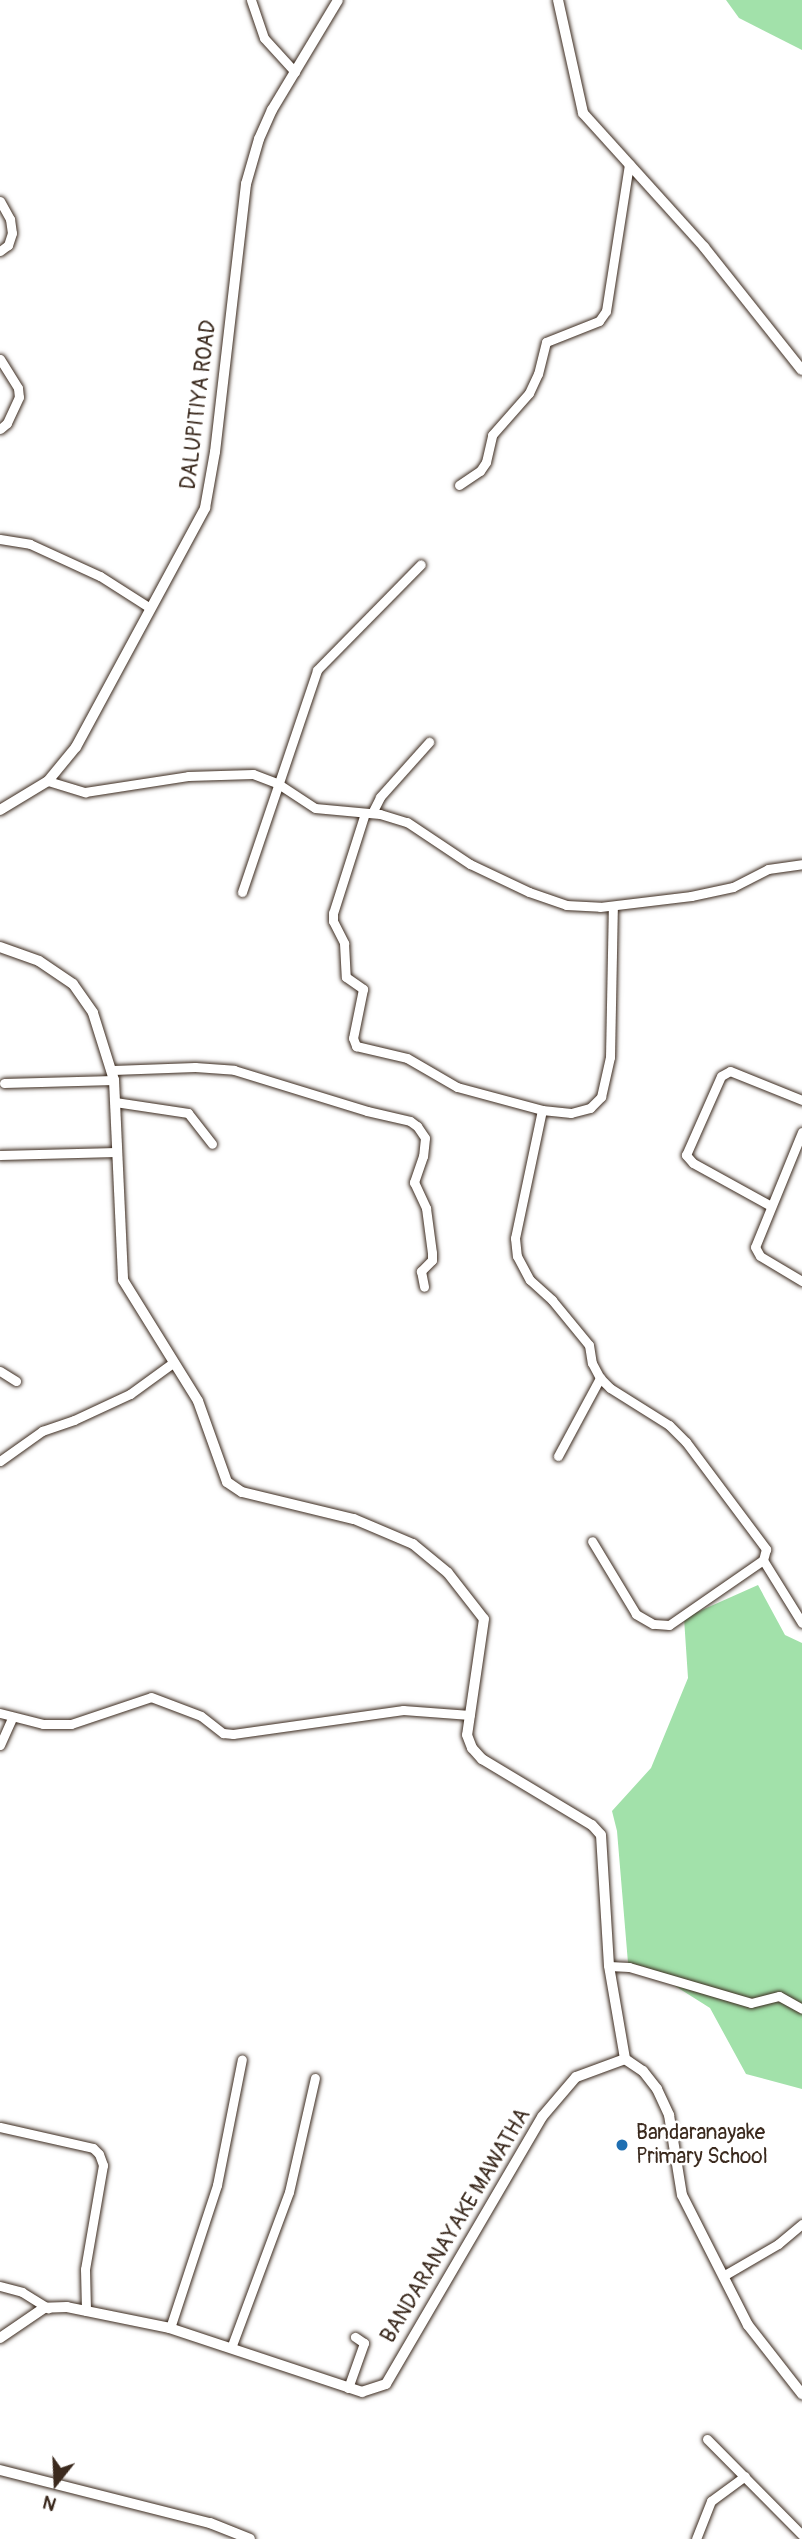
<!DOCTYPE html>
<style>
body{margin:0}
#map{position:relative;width:802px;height:2539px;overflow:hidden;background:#fff;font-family:Pangolin,sans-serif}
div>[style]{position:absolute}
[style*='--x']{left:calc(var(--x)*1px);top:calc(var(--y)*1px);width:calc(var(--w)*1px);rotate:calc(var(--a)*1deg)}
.green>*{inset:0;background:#a2e1aa}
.roads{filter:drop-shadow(0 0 2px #3b2a1e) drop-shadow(0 0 2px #3b2a1e)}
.minor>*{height:9px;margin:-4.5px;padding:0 4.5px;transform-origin:4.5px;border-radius:4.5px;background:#fff}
.tertiary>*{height:10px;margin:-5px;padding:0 5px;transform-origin:5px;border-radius:5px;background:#fff}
.dots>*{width:19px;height:19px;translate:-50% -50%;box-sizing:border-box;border:4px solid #fff;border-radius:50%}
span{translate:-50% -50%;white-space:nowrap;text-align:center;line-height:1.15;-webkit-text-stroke:5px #fff;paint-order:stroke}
.street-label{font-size:21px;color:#3b2a1e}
.poi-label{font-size:21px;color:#3b2a1e}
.left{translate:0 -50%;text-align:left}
.north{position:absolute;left:21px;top:2448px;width:70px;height:70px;-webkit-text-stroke:5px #fff;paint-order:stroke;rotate:198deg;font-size:19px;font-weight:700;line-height:28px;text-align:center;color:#3b2a1e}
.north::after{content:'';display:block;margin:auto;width:24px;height:32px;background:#3b2a1e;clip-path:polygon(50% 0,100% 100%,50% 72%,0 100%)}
</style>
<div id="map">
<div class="green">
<i style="clip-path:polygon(726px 0,802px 0,802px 50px,739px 18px)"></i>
<i style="clip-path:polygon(758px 1585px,785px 1635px,802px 1643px,802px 2089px,746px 2074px,710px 2008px,645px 1967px,628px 1963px,617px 1831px,612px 1811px,651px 1768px,688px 1678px,684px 1618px)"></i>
</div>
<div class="roads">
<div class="minor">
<i style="--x:251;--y:0;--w:40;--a:71.1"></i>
<i style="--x:264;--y:38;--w:46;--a:47.6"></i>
<i style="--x:0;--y:201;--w:21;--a:61"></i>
<i style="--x:10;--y:219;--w:14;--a:82"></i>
<i style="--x:12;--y:233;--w:13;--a:108"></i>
<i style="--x:8;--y:245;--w:10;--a:143"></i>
<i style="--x:0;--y:359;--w:34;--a:58"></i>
<i style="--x:18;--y:388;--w:9;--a:84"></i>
<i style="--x:19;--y:397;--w:29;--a:115"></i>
<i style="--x:7;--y:423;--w:9;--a:139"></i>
<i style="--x:459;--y:485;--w:25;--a:-34"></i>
<i style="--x:480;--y:471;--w:11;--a:-56"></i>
<i style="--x:486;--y:462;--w:28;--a:-77"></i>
<i style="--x:492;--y:435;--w:56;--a:-48.6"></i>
<i style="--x:529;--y:393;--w:21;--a:-65"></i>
<i style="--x:538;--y:374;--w:33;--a:-76"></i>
<i style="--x:546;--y:342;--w:57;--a:-21.6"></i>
<i style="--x:599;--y:321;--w:12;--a:-55"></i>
<i style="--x:606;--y:311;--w:149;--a:-81.1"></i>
<i style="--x:0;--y:539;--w:30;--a:9"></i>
<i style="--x:30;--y:544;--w:77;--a:24.6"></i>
<i style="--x:100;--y:576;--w:59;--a:32.6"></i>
<i style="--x:48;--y:781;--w:39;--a:17"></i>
<i style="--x:85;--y:792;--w:104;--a:-8.8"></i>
<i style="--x:188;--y:776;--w:65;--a:-1.8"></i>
<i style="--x:253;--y:774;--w:26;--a:21"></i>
<i style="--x:277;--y:783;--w:45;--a:33.3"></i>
<i style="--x:315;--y:808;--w:65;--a:5.3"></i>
<i style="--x:380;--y:814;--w:28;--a:17"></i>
<i style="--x:407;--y:822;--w:76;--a:33.7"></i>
<i style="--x:470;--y:864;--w:65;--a:25.4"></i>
<i style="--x:529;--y:892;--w:39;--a:19"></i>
<i style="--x:566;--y:905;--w:34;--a:3"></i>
<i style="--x:600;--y:907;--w:92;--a:-6.9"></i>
<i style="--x:691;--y:896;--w:43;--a:-12.1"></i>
<i style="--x:733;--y:887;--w:39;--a:-27"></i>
<i style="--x:768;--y:869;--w:34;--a:-8"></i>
<i style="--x:365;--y:813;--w:105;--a:107.7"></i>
<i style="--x:333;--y:913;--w:8;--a:90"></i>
<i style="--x:333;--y:921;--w:25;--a:63"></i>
<i style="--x:344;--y:943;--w:34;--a:87"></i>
<i style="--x:346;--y:977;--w:21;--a:35"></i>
<i style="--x:363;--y:989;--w:50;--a:101.5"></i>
<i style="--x:353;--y:1038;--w:9;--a:69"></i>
<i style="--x:356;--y:1046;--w:52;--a:13.2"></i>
<i style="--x:407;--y:1058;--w:58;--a:30.1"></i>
<i style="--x:457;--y:1087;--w:88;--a:15.1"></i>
<i style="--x:542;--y:1110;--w:29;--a:6"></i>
<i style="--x:571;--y:1113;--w:20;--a:-15"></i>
<i style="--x:590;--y:1108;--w:16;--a:-45"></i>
<i style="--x:601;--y:1097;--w:41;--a:-77.3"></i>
<i style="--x:610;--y:1057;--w:151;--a:-88.9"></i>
<i style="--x:372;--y:813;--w:18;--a:-63"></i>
<i style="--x:380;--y:797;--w:74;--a:-48.3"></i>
<i style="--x:242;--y:892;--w:234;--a:-71.3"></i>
<i style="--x:317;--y:670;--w:148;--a:-45.5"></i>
<i style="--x:113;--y:1070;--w:82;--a:-2.1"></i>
<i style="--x:195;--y:1067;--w:39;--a:4"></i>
<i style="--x:234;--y:1070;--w:139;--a:17.1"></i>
<i style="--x:367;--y:1111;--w:44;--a:13.1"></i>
<i style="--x:410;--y:1121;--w:9;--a:36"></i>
<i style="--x:417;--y:1126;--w:14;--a:56"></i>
<i style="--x:425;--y:1138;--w:18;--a:96"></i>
<i style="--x:423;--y:1156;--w:28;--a:109"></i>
<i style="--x:414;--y:1182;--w:29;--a:65"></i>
<i style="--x:426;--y:1208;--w:45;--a:82.4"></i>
<i style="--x:432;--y:1253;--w:7;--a:90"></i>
<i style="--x:432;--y:1260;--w:16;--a:135"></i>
<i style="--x:421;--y:1271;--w:16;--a:79"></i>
<i style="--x:4;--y:1083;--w:110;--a:-1.6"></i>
<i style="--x:115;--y:1102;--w:74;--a:8.6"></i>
<i style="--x:188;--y:1113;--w:39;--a:52"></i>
<i style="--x:542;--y:1110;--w:131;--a:101.9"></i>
<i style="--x:515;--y:1238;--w:18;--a:84"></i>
<i style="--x:517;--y:1256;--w:27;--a:62"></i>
<i style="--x:530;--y:1280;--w:30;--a:42"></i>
<i style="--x:552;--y:1300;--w:58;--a:50.6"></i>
<i style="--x:589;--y:1345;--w:18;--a:81"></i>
<i style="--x:592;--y:1363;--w:17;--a:62"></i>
<i style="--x:600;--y:1378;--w:14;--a:45"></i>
<i style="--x:610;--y:1388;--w:70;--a:32.1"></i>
<i style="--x:669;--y:1425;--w:24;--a:45"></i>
<i style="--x:686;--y:1442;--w:134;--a:53.2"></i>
<i style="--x:766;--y:1549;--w:11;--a:105"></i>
<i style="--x:763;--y:1560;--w:114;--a:145.3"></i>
<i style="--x:669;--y:1625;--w:16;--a:-176"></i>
<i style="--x:653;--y:1624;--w:20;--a:-150"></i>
<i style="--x:636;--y:1614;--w:85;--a:-121.1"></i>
<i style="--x:802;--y:1132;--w:124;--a:112.2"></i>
<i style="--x:755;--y:1247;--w:10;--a:61"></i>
<i style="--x:760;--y:1256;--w:49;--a:30.8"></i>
<i style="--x:0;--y:1155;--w:116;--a:-1.5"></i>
<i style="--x:771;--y:1206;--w:89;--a:-151.1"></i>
<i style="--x:693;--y:1163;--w:11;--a:-131"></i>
<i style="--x:686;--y:1155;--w:86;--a:-66.1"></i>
<i style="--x:721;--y:1076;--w:10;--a:-29"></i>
<i style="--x:730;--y:1071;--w:78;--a:21.9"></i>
<i style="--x:0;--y:1371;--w:19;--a:32"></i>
<i style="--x:558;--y:1456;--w:89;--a:-61.7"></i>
<i style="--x:0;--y:1461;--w:52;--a:-35.5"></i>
<i style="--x:42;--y:1431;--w:34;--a:-19"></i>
<i style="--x:74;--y:1420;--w:62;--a:-24.9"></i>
<i style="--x:130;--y:1394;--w:54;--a:-36"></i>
<i style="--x:763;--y:1560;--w:74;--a:58.2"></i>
<i style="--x:0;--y:1713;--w:44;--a:14.3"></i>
<i style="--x:43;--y:1724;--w:28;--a:0"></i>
<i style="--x:71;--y:1724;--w:84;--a:-18.6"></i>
<i style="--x:151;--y:1697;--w:53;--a:20.8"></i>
<i style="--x:201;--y:1716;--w:28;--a:38"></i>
<i style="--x:223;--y:1733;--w:10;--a:6"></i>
<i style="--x:233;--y:1734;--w:172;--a:-8"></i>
<i style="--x:403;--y:1710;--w:67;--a:4.3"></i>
<i style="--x:0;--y:1745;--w:30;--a:-66"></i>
<i style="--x:609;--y:1966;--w:20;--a:3"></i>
<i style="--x:629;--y:1967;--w:127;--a:16.4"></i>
<i style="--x:751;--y:2003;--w:29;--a:-14"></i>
<i style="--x:779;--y:1996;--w:26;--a:29"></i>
<i style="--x:0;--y:2127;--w:95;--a:12.7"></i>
<i style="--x:93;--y:2148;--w:8;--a:45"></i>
<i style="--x:99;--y:2154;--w:12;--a:70"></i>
<i style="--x:103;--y:2165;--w:106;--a:99.8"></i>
<i style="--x:85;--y:2269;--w:42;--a:88.6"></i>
<i style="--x:723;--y:2276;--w:64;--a:-30.2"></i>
<i style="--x:778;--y:2244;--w:31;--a:-40"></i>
<i style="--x:0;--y:2286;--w:23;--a:15"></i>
<i style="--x:22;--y:2292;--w:31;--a:32"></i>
<i style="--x:170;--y:2328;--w:151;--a:-71.8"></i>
<i style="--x:217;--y:2185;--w:128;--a:-78.8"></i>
<i style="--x:231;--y:2348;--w:166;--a:-69.6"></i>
<i style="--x:289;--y:2192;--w:117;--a:-77.2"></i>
<i style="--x:348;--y:2388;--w:48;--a:-70.4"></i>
<i style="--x:364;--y:2343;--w:11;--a:-146"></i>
<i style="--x:707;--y:2439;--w:135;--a:45.3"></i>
<i style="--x:696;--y:2539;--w:41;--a:-68.5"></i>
<i style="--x:711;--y:2501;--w:42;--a:-36.3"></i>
</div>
<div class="tertiary">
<i style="--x:558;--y:0;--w:116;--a:77.5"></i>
<i style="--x:583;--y:113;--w:181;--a:47.9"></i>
<i style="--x:704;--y:247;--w:157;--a:51.5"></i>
<i style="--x:0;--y:810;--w:56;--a:-31.1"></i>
<i style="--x:48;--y:781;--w:44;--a:-50.5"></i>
<i style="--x:76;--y:747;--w:272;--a:-61.6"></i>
<i style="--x:205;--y:508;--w:57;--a:-79.9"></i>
<i style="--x:215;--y:452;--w:270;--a:-83.4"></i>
<i style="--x:246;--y:184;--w:47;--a:-73.9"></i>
<i style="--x:259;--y:139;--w:32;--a:-66"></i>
<i style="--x:272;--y:110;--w:128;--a:-59"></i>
<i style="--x:0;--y:947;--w:41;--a:19.7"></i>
<i style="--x:39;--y:961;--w:41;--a:34.1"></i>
<i style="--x:73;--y:984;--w:35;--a:55"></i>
<i style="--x:93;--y:1013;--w:70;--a:72.6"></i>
<i style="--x:114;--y:1080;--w:200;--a:87.4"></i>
<i style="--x:123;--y:1280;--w:142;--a:58.2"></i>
<i style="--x:198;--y:1401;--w:86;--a:70.3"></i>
<i style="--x:227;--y:1482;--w:18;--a:34"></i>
<i style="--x:242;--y:1492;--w:115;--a:13.6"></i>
<i style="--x:354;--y:1519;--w:64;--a:23"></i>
<i style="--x:413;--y:1544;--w:45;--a:39.6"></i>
<i style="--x:448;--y:1573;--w:58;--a:52"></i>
<i style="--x:484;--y:1619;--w:117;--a:98.3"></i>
<i style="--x:467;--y:1735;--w:14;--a:69"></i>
<i style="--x:472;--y:1748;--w:15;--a:48"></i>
<i style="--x:482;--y:1759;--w:128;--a:31"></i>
<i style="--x:592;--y:1825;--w:13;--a:48"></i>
<i style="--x:601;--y:1835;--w:131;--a:86.5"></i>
<i style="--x:609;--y:1966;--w:94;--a:80.2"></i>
<i style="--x:625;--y:2059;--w:52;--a:159.8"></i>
<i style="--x:576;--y:2077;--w:52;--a:130.4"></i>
<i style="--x:542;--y:2117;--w:309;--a:120.3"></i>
<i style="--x:386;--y:2384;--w:25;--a:162"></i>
<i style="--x:362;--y:2392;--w:202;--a:-161.6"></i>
<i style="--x:170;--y:2328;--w:105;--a:-168.5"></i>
<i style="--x:67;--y:2307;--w:23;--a:178"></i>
<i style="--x:44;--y:2308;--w:53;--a:145.7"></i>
<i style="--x:625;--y:2059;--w:22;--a:34"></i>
<i style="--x:643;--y:2071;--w:23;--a:52"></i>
<i style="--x:657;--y:2089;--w:29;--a:65"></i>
<i style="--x:669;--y:2115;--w:81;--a:80.8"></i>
<i style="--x:682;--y:2195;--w:146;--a:63.1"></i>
<i style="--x:748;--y:2325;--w:88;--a:52"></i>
<i style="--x:0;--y:2470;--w:217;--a:14.2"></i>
<i style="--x:210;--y:2523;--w:43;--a:21.8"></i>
</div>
</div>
<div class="dots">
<i style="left:622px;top:2145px;background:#1f6fb2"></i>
</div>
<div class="street-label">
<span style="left:199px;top:405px;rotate:-83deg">DALUPITIYA ROAD</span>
<span style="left:456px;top:2226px;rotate:-59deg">BANDARANAYAKE MAWATHA</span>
</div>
<div class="poi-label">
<span class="left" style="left:636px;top:2145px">Bandaranayake<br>Primary School</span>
</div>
<div class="north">N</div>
</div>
